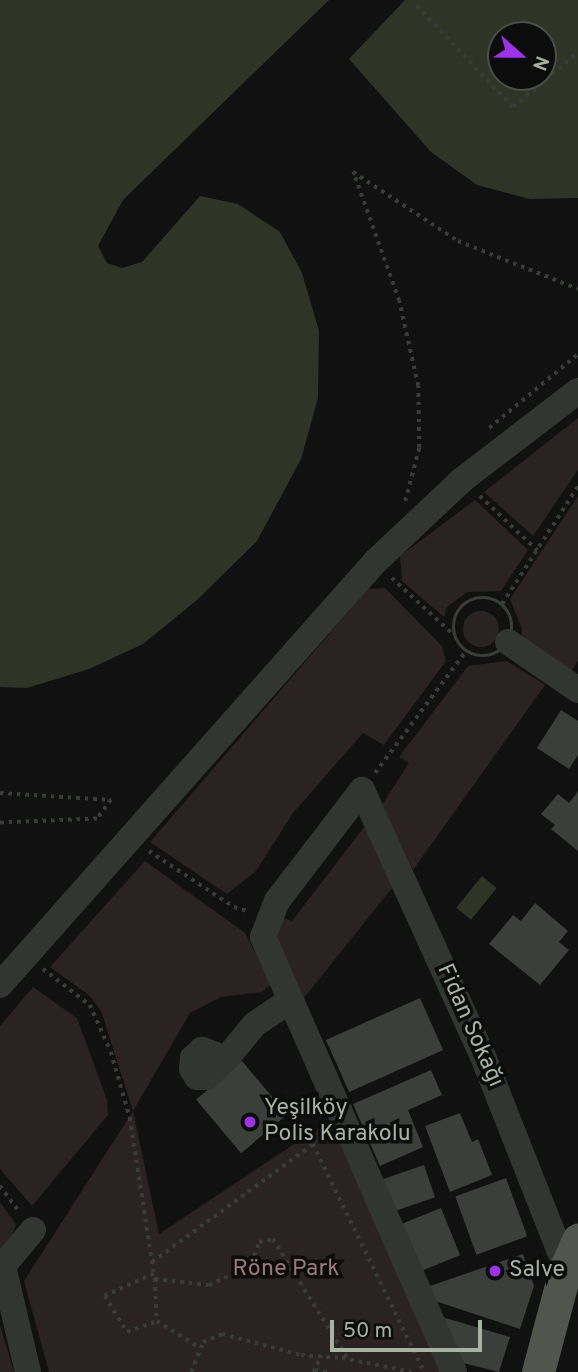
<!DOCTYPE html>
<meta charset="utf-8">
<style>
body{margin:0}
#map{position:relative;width:578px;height:1372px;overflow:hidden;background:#101110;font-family:Overpass,sans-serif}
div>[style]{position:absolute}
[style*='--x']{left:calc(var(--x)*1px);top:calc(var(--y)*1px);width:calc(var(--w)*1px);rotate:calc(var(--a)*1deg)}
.green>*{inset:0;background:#2b2323}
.round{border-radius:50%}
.water>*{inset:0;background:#2f3427;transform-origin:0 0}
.building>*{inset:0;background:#3b3e3a;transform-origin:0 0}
.path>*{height:3.5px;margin-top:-1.75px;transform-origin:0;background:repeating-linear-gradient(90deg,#393d37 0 3.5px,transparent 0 8.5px)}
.path>.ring{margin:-1.75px;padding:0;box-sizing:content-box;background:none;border:3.5px solid #393d37;border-radius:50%}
.minor>*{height:26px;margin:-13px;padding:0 13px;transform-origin:13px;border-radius:13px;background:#323631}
.major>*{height:33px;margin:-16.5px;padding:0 16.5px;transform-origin:16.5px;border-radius:16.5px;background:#50554d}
.dots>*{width:19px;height:19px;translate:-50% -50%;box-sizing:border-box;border:4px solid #0b0c0b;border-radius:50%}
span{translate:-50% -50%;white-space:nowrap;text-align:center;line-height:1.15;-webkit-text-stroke:7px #0b0c0b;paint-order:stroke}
.street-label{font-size:23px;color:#a8b2a2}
.poi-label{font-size:23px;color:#a8b2a2}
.left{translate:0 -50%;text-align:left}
.park-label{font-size:23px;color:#9c797a}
.north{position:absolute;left:487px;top:21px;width:70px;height:70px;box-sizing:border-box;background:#0b0c0b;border:2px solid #4a4e47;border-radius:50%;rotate:111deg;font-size:19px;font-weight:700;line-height:28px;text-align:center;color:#a8b2a2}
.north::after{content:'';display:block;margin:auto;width:24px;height:32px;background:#9e32e8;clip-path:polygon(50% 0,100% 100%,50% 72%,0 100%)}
.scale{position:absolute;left:330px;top:1320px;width:152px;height:32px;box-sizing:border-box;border:4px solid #a8b2a2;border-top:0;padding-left:9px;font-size:21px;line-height:24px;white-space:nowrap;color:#a8b2a2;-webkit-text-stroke:5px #0b0c0b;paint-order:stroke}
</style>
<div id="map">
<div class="green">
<i style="clip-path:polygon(578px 418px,578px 470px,533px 536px,484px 492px)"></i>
<i style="clip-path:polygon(578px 496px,578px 661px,570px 673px,522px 642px,522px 629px,510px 599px)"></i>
<i style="clip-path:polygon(475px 500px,528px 550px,501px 591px,467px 592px,447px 607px,444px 617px,402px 581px,400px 556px)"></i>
<i style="clip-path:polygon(385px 588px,442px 646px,446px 661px,384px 745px,363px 733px,293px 813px,256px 871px,227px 894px,150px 842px,368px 589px)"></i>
<i class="round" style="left:463px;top:611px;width:36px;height:36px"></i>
<i style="clip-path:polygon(507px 661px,545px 685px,413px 870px,382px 805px,409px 763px,399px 757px,468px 666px)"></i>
<i style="clip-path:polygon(368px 822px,396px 883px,304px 998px,275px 937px,280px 917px,292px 921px)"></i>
<i style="clip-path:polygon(145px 861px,245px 933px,272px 984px,262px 992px,221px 997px,190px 1013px,133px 1111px,159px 1234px,329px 1121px,443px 1372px,49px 1372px,24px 1281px,133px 1111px,101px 1011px,90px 996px,50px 967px)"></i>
<i style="clip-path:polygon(33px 987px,77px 1018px,107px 1100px,108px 1115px,32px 1206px,0 1169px,0 1026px)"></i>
<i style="clip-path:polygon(0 1202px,16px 1225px,8px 1246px,0 1253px)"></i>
<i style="clip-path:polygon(0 1325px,14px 1372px,0 1372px)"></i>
</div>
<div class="water">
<i style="clip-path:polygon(0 0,329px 0,123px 200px,98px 246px,107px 263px,122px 268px,142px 262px,200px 196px,238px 204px,280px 232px,302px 273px,319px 331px,318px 398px,301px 459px,257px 541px,197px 600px,143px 644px,89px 669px,27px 688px,0 687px)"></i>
<i style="clip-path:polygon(evenodd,405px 0,578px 0,578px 198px,530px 199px,477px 185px,431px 152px,349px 59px,405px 0,543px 35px,543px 77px,501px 77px,501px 35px,543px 35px)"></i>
<i style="left:482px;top:876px;width:19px;height:41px;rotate:39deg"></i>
</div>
<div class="building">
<i style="clip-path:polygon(561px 710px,578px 721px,578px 755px,569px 769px,537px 748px)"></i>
<i style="clip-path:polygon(578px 791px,578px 851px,551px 829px,555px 825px,541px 814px,558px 794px,569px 803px)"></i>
<i style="clip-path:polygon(535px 903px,568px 931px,559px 942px,569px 950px,540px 985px,489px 944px,513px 915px,521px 921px)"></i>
<i style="left:420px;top:998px;width:57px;height:103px;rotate:66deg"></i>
<i style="left:242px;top:1061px;width:70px;height:60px;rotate:50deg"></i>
<i style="clip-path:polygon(431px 1070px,442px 1095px,408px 1110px,423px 1147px,380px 1166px,353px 1104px)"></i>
<i style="clip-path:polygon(460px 1113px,472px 1142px,478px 1139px,492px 1175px,450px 1192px,425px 1126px)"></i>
<i style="left:424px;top:1165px;width:34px;height:43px;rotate:71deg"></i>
<i style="left:506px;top:1178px;width:62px;height:54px;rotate:70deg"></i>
<i style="left:441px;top:1208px;width:51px;height:42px;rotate:68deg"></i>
<i style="clip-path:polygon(523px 1254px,534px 1286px,520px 1329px,432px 1300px,427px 1287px)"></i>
<i style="clip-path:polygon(442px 1317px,510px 1337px,499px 1372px,459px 1362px)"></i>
</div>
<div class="path">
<i style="--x:417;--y:6;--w:139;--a:46.5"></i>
<i style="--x:513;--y:107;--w:84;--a:-40.2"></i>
<i style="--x:489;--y:428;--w:116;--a:-39.7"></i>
<i style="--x:480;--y:496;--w:79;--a:43.5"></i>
<i style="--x:405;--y:501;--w:55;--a:-75.2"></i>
<i style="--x:419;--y:448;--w:62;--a:-90.9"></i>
<i style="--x:418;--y:386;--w:87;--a:-102.6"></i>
<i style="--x:399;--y:301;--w:137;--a:-109.6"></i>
<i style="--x:353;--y:172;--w:126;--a:33.3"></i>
<i style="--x:458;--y:241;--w:129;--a:21.8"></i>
<i style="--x:392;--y:578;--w:83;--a:42.6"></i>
<i class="ring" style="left:454px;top:598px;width:54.5px;height:54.5px"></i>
<i style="--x:502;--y:604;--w:140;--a:-57.2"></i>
<i style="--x:375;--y:773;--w:152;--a:-53.3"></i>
<i style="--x:0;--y:793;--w:111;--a:3.6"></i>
<i style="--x:111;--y:800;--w:24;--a:126"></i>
<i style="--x:97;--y:819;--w:97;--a:177.6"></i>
<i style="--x:149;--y:851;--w:102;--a:33.4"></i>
<i style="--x:234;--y:907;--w:17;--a:17"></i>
<i style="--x:43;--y:969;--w:59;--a:37.5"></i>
<i style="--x:90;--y:1005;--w:51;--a:65.9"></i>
<i style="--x:111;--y:1052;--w:69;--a:73.9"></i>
<i style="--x:130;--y:1118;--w:163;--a:81.2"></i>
<i style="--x:155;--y:1279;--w:42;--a:87.3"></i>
<i style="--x:0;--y:1186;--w:31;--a:53"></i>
<i style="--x:152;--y:1262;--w:200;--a:-36.2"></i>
<i style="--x:313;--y:1144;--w:254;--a:64"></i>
<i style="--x:154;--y:1274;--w:54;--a:155.8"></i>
<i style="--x:105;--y:1296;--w:42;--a:58.6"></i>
<i style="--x:127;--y:1332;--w:32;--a:-20"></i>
<i style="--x:157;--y:1321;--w:51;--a:32.1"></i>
<i style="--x:155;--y:1279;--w:54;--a:6.3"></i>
<i style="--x:209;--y:1285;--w:26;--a:-25"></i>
<i style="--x:233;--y:1274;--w:28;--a:-41"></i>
<i style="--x:254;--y:1256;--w:15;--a:-70"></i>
<i style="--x:259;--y:1242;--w:14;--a:-12"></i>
<i style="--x:273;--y:1239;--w:142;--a:58"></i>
<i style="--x:315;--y:1370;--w:12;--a:9"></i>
<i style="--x:191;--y:1372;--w:32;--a:-68"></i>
<i style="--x:203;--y:1342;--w:21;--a:-23"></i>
<i style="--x:222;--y:1334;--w:82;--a:14.9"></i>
<i style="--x:301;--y:1355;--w:41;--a:4.2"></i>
<i style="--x:342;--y:1358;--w:71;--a:11.3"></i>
<i style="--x:313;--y:1372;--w:18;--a:-63"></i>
</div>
<div class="minor">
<i style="--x:508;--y:642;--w:85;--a:34.4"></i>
<i style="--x:0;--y:985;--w:565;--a:-48.44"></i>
<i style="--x:375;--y:562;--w:120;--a:-43.3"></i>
<i style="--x:462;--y:480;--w:146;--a:-37.5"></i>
<i style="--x:226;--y:1059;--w:26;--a:-159"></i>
<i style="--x:202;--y:1050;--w:12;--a:138"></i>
<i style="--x:193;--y:1058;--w:11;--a:95"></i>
<i style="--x:192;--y:1069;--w:9;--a:58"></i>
<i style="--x:197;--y:1077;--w:9;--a:0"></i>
<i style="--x:206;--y:1077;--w:27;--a:-42"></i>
<i style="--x:226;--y:1059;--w:45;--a:-50.4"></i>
<i style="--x:255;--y:1024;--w:43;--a:-33.7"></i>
<i style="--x:28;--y:1372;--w:109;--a:-103.3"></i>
<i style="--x:3;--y:1266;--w:47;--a:-50.2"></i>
<i style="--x:454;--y:1372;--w:475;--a:-113.7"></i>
<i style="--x:263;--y:937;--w:39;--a:-69"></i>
<i style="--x:277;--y:901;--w:140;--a:-52.6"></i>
<i style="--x:362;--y:790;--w:290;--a:65.6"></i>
<i style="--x:482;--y:1054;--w:229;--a:68.5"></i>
</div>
<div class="major">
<i style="--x:538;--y:1372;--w:109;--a:-75.1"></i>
<i style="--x:566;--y:1267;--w:30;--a:-66"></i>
</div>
<div class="dots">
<i style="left:250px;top:1122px;background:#9e32e8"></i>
<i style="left:495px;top:1271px;background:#9e32e8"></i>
</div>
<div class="street-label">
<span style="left:469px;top:1026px;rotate:66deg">Fidan Sokağı</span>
</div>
<div class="poi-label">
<span class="left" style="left:264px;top:1122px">Yeşilköy<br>Polis Karakolu</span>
<span class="left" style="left:509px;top:1271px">Salve</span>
</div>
<div class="park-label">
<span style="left:286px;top:1270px">Röne Park</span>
</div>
<div class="north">N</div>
<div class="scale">50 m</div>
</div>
